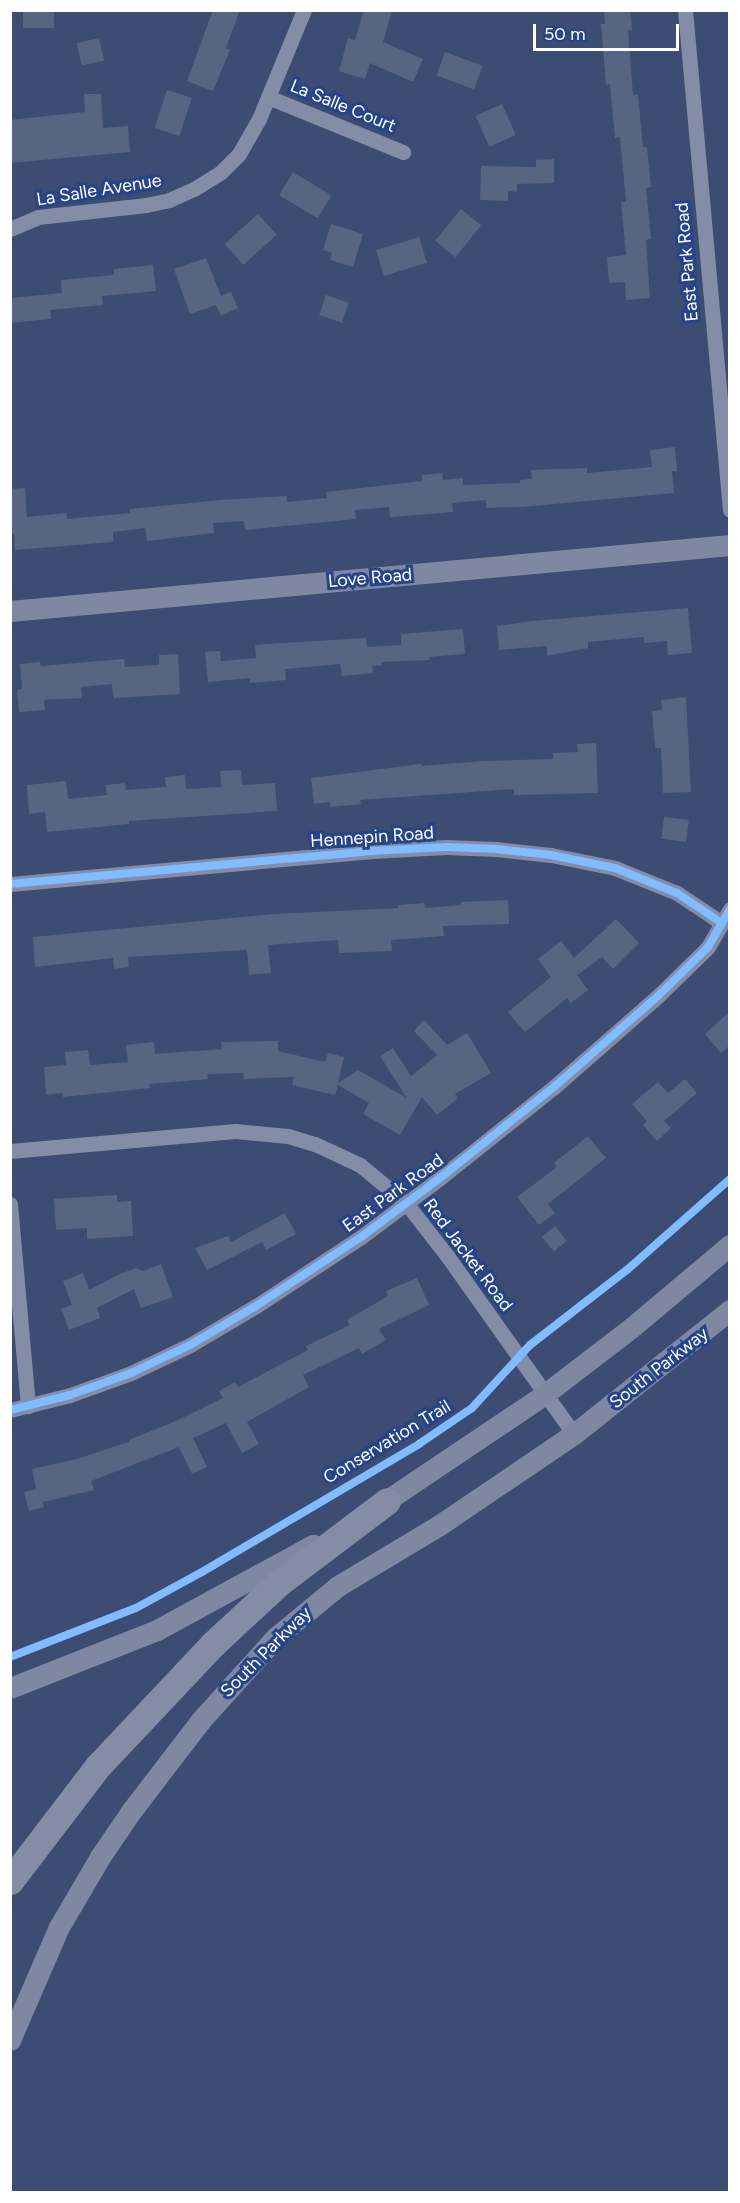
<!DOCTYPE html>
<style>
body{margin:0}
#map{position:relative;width:740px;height:2203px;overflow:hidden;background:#3c4c72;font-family:Figtree,sans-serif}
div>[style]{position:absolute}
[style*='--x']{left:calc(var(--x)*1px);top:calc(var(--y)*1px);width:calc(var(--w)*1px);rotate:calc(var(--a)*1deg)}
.building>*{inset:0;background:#586582;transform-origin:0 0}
.street>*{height:15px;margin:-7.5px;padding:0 7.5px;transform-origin:7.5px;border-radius:7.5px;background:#838da7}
.secondary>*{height:21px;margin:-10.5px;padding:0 10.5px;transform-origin:10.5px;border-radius:10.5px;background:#7e88a3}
.highway>*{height:27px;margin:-13.5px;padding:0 13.5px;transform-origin:13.5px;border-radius:13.5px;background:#838da5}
.cycleway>*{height:8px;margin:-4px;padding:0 4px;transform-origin:4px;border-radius:4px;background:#80bcff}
span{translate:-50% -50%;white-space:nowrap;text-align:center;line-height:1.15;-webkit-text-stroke:6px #264488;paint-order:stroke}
.street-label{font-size:18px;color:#fff}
.frame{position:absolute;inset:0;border:12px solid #fff;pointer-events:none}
.scale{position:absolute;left:533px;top:24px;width:146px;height:27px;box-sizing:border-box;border:3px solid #fff;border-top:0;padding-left:8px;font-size:18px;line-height:21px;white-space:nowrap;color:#fff;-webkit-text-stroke:4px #264488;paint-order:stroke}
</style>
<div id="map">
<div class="building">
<i style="left:23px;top:10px;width:31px;height:18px"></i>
<i style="clip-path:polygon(213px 10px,240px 10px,226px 48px,230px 50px,213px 91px,187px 81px)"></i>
<i style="clip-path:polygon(364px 10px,392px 10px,383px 42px,423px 59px,413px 82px,370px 63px,365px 79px,339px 71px,348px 38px,355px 40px)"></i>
<i style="clip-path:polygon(604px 10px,630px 10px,632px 30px,628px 30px,633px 95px,638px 94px,643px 147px,647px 147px,651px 187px,646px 188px,651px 239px,646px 240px,650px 298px,626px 300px,625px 282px,609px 283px,607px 257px,626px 255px,621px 202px,626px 202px,620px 137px,615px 138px,610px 84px,606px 85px,601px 24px,605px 24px)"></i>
<i style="left:99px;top:38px;width:23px;height:23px;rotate:77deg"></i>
<i style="left:445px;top:52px;width:40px;height:25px;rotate:20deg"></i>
<i style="left:167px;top:90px;width:26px;height:40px;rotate:18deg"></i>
<i style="clip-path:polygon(84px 94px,101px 94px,103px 128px,128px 126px,130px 152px,10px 163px,10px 120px,85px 112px)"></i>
<i style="left:502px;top:104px;width:34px;height:29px;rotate:66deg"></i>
<i style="clip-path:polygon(554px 159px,554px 183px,517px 184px,517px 192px,508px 191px,508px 201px,480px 200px,481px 166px,536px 167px,536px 160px)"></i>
<i style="left:293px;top:172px;width:45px;height:27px;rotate:31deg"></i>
<i style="left:461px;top:209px;width:26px;height:41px;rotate:39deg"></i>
<i style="left:258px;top:214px;width:28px;height:45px;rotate:48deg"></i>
<i style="clip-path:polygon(331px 224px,363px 234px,353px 267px,330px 260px,332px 253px,323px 250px)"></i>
<i style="left:419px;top:237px;width:27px;height:45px;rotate:73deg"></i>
<i style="clip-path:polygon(206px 258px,221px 296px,231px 292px,238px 308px,221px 316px,216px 305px,190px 314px,174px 269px)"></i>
<i style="clip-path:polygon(153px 265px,156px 291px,102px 296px,103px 305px,50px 310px,51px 319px,10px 323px,10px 298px,62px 293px,61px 280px,114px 275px,114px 269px)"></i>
<i style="left:326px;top:295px;width:24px;height:21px;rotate:19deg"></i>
<i style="clip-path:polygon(675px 447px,677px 471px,672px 471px,674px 493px,522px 507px,486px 508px,486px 500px,452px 503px,453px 512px,390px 517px,389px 507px,355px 510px,356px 519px,245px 530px,244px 521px,213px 523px,214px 533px,147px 541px,145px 528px,113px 532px,113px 542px,15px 550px,14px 534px,10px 534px,10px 489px,25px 488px,27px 517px,66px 513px,67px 519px,130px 513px,130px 509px,221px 500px,287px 496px,287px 502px,327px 498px,326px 492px,422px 481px,422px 475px,442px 473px,443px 480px,463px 478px,463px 485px,520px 483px,520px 480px,532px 479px,531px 470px,587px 468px,587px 473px,652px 467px,650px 450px)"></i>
<i style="clip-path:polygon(688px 608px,692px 653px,668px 655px,667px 641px,644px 643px,644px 637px,588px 642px,588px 648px,547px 656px,547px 646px,499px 650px,497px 626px,532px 621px)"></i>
<i style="clip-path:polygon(463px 629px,465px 654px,429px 657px,429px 660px,381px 662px,382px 665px,372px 666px,373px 673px,342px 676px,340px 664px,285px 669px,286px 680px,250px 683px,250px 678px,208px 682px,205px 652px,220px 651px,221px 661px,256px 658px,255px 645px,283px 643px,366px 638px,367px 647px,401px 645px,401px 634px)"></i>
<i style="clip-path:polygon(178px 654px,180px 694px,113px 698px,112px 684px,81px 687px,82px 698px,44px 700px,45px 710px,19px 712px,17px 690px,22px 689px,20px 664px,40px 662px,41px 666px,124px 659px,125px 667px,159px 665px,159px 655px)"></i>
<i style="clip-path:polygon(686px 697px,691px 792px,663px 793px,661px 748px,655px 748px,652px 711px,662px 710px,661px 700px)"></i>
<i style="clip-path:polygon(596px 743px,598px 793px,514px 795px,514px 789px,360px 800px,361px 804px,330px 807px,330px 802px,314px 804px,311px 778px,421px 764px,421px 766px,484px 761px,553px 759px,553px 753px,578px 752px,577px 744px)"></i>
<i style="clip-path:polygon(241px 770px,242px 785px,275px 783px,277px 811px,129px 821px,129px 824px,47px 832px,45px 812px,29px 814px,27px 785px,66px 781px,68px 799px,107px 795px,106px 785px,125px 783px,126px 790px,166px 787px,165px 777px,185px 775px,186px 789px,221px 787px,220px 771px)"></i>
<i style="left:664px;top:817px;width:25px;height:22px;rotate:7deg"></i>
<i style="clip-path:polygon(508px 900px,509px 924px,443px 926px,444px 936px,391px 940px,392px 951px,339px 953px,338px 940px,268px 945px,271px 973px,249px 975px,247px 950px,128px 957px,129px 967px,114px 969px,113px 958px,35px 967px,33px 937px,275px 914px,398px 908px,398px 905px,424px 903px,425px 908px,461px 905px,461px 902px)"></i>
<i style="clip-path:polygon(616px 919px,639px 943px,613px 969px,602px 957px,577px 975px,588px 990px,571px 1003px,567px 998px,525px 1032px,508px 1012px,551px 977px,538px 959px,561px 941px,574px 958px)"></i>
<i style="clip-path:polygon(729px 1012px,729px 1046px,721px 1053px,705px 1034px)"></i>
<i style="clip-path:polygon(424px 1020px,447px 1045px,467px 1033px,491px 1073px,455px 1094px,458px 1098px,437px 1115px,422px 1097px,400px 1135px,363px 1114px,369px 1103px,338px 1085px,335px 1095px,292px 1085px,294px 1077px,244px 1079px,243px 1073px,207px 1074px,208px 1079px,149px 1084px,150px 1088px,63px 1097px,62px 1093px,46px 1095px,44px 1067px,66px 1065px,65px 1052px,88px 1050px,90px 1065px,128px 1062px,126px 1045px,154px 1042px,155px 1054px,222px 1049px,221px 1042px,278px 1041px,278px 1051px,325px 1062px,328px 1053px,344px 1057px,338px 1083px,358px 1070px,407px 1098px,380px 1056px,393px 1048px,411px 1076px,437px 1055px,414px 1031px)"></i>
<i style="clip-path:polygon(685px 1079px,697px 1093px,664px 1121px,671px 1128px,657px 1141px,643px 1125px,647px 1121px,632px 1104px,658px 1082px,668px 1093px)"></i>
<i style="clip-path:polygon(588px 1136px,606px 1158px,548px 1204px,555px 1213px,539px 1225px,517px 1197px,557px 1167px,554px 1163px)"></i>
<i style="clip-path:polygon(117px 1195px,117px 1202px,131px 1201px,133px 1236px,87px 1239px,87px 1228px,56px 1230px,54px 1199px)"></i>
<i style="clip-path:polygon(285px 1213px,296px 1234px,266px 1250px,262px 1242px,207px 1270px,195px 1248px,228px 1236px,231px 1242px)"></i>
<i style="left:555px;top:1226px;width:19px;height:17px;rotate:51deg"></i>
<i style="clip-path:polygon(161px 1264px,173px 1297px,141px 1308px,134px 1289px,97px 1308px,100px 1318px,69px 1330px,61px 1309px,72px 1305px,63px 1281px,83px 1273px,89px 1290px,120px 1274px,136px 1268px,143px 1271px)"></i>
<i style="clip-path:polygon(417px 1278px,429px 1305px,379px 1329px,386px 1340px,362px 1354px,359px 1348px,303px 1375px,309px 1387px,247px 1422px,259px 1444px,242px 1453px,226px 1423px,193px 1438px,207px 1467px,192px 1474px,179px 1447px,91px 1481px,94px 1490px,43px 1502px,44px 1507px,29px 1511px,24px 1492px,36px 1489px,32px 1469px,77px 1459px,129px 1442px,129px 1440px,176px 1421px,223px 1398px,219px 1391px,235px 1382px,238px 1387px,308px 1350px,306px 1346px,350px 1325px,347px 1320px,388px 1296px,386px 1291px)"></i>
</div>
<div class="street">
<i style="--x:685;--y:10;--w:502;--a:84.86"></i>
<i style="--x:268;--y:97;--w:146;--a:22.2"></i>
<i style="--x:10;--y:229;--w:30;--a:-23"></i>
<i style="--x:38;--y:217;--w:109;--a:-6.3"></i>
<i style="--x:146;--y:205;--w:24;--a:-12"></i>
<i style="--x:169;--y:200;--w:27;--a:-24"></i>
<i style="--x:194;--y:189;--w:32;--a:-32"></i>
<i style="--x:221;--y:172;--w:25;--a:-45"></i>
<i style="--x:239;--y:154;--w:40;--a:-60.3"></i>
<i style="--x:259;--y:119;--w:118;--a:-67.6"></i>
<i style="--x:10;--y:884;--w:364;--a:-5.2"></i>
<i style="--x:372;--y:851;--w:74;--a:-3.1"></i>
<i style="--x:446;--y:847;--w:50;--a:2.3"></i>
<i style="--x:496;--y:849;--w:55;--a:6.2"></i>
<i style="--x:551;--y:855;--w:65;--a:11.5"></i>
<i style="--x:615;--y:868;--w:67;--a:22"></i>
<i style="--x:677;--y:893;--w:54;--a:33.7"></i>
<i style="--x:10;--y:1151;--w:226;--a:-5.1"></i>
<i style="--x:235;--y:1131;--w:53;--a:5.4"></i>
<i style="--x:288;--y:1136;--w:28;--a:17"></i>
<i style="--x:315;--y:1144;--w:50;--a:25"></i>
<i style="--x:360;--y:1165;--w:60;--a:39.6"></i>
<i style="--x:406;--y:1203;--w:68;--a:52.1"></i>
<i style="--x:448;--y:1257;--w:217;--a:54.6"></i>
<i style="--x:10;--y:1204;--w:203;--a:84.9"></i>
<i style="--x:10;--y:1410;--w:62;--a:-14"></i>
<i style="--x:70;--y:1395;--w:65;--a:-19.8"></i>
<i style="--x:131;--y:1373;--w:65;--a:-25.4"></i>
<i style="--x:190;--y:1345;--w:77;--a:-30.6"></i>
<i style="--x:256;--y:1306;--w:126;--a:-33.3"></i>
<i style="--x:361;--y:1237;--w:99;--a:-36.8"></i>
<i style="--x:440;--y:1178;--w:146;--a:-38.6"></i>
<i style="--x:554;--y:1087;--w:138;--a:-41.2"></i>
<i style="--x:658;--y:996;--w:70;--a:-44.4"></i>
<i style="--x:708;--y:947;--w:44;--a:-59.9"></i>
</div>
<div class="secondary">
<i style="--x:10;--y:611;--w:723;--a:-5.24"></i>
<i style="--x:374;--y:1509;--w:206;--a:-33.9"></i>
<i style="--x:545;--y:1394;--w:108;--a:-37.5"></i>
<i style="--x:631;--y:1328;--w:129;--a:-40"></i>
<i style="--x:10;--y:1688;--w:158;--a:-21.5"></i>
<i style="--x:157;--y:1630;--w:178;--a:-28.6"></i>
<i style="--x:10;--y:2040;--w:123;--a:-66.6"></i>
<i style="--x:59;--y:1927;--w:81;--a:-59.6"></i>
<i style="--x:100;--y:1857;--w:57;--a:-55.8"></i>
<i style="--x:132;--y:1810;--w:113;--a:-52.5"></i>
<i style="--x:201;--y:1720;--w:112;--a:-47.9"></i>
<i style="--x:276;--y:1637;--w:80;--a:-39.4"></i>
<i style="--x:338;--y:1586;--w:117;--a:-31"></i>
<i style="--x:438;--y:1526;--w:164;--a:-34.1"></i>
<i style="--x:574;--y:1434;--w:199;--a:-38.5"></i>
</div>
<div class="highway">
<i style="--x:10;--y:1881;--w:145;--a:-52.6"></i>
<i style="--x:98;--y:1766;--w:168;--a:-46.7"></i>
<i style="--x:213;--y:1644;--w:91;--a:-42.8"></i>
<i style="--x:280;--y:1582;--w:134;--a:-37.1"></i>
</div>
<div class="cycleway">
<i style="--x:10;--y:884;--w:364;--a:-5.2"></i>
<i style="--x:372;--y:851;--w:74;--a:-3.1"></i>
<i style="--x:446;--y:847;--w:50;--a:2.3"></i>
<i style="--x:496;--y:849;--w:55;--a:6.2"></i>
<i style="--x:551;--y:855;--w:65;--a:11.5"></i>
<i style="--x:615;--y:868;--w:67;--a:22"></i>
<i style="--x:677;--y:893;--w:54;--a:33.7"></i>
<i style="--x:10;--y:1410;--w:62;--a:-14"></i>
<i style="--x:70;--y:1395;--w:65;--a:-19.8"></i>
<i style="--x:131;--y:1373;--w:65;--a:-25.4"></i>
<i style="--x:190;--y:1345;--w:77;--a:-30.6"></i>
<i style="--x:256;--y:1306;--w:126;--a:-33.3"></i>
<i style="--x:361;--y:1237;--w:99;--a:-36.8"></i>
<i style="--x:440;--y:1178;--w:146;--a:-38.6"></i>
<i style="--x:554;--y:1087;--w:138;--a:-41.2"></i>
<i style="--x:658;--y:996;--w:70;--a:-44.4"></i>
<i style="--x:708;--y:947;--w:44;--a:-59.9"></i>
<i style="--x:10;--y:1657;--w:135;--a:-21.3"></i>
<i style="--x:136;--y:1608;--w:75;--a:-28.6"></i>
<i style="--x:202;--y:1572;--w:252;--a:-30.5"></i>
<i style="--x:419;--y:1444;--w:64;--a:-34.2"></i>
<i style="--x:472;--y:1408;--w:86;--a:-47.4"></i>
<i style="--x:530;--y:1345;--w:124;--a:-37.8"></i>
<i style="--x:628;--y:1269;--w:136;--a:-41.4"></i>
</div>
<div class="street-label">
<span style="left:343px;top:106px;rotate:22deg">La Salle Court</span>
<span style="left:99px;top:190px;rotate:-9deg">La Salle Avenue</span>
<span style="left:687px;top:262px;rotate:-95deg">East Park Road</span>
<span style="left:370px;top:578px;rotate:-5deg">Love Road</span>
<span style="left:372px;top:837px;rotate:-4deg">Hennepin Road</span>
<span style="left:393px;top:1193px;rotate:-36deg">East Park Road</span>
<span style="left:468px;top:1255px;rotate:53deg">Red Jacket Road</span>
<span style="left:659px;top:1368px;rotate:-38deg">South Parkway</span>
<span style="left:387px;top:1442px;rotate:-31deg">Conservation Trail</span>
<span style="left:266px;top:1652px;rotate:-45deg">South Parkway</span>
</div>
<div class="frame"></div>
<div class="scale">50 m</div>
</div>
